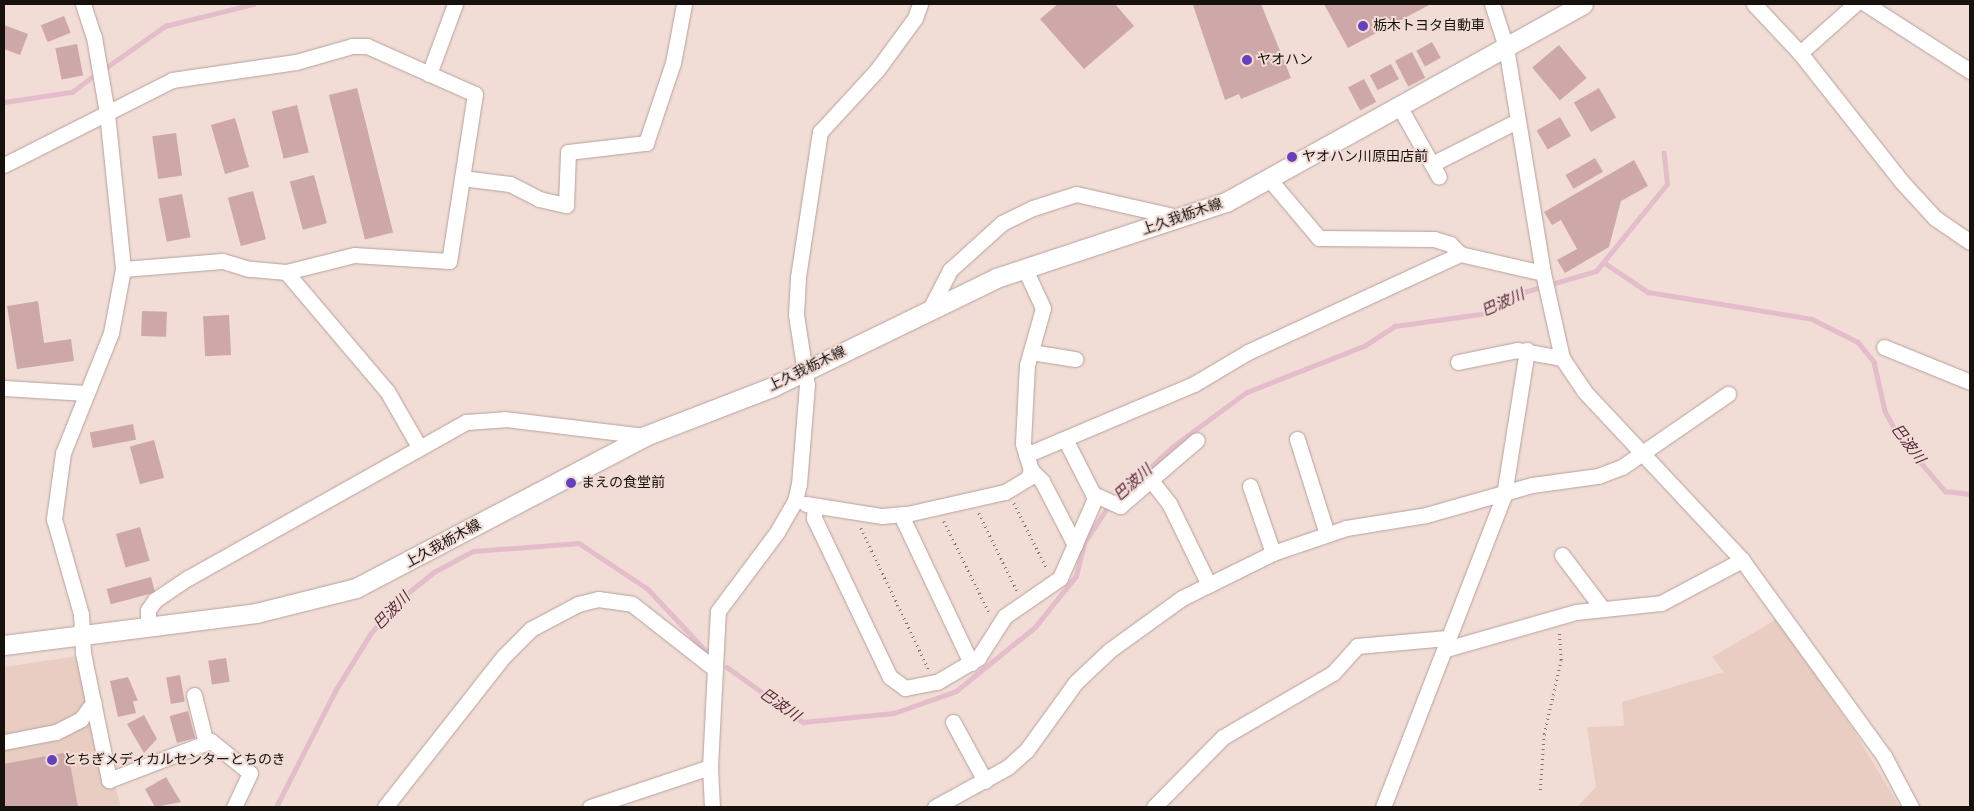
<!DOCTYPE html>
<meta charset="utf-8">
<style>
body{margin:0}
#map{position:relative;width:1974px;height:811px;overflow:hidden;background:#f1dcd6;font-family:Figtree,"Noto Sans JP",sans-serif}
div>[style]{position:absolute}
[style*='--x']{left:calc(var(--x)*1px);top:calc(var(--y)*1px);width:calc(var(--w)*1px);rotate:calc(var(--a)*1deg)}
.built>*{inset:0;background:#e9cdc3}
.stream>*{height:4.5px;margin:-2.25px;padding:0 2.25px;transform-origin:2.25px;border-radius:2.25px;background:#e3beca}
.building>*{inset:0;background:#cea8a8;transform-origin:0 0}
.path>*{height:2.5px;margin-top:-1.25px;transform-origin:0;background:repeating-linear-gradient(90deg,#81746f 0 1px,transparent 0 5px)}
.roads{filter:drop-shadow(0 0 1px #b5a19b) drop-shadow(0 0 1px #b5a19b)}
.minor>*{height:15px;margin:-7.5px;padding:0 7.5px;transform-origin:7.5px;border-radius:7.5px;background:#fff}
.major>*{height:19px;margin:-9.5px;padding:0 9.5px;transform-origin:9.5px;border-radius:9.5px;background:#fff}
.dots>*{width:14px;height:14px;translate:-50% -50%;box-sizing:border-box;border:2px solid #f1dcd6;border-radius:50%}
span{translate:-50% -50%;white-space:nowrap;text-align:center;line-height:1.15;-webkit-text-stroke:4px #f1dcd6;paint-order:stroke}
.poi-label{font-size:14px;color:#17110e}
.left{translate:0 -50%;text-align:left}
.street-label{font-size:14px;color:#17110e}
.water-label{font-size:15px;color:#5b2a3d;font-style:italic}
.frame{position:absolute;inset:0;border:5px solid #17110e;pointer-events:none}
</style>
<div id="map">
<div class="built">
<i style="clip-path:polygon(1777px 619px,1854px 731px,1900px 807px,1577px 807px,1596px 787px,1587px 727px,1624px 726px,1622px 702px,1724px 672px,1712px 657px)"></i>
<i style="clip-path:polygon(78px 656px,121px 807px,4px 807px,4px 667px)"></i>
</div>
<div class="stream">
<i style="--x:104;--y:69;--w:75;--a:-35.2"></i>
<i style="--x:165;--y:26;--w:91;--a:-14"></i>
<i style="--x:4;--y:102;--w:69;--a:-8.4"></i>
<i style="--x:72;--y:92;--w:31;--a:-37"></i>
<i style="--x:1605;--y:263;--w:52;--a:34"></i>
<i style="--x:1648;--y:292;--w:166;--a:9.3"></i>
<i style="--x:1812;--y:319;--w:51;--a:26.6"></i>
<i style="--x:1858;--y:342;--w:26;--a:51"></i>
<i style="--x:1874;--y:362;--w:50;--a:77.3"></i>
<i style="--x:1885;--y:411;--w:31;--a:61"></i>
<i style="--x:1900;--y:438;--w:70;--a:49.7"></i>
<i style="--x:1945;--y:491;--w:25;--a:7"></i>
<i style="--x:1115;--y:500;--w:78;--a:-42.9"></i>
<i style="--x:1172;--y:447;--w:93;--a:-36.3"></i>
<i style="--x:1247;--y:392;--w:126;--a:-21.5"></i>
<i style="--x:1364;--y:346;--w:37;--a:-33"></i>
<i style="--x:1395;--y:326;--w:93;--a:-8"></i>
<i style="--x:1487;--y:313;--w:43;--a:-29.6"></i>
<i style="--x:1524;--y:292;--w:75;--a:-16.3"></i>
<i style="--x:1596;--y:271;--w:112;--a:-50.8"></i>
<i style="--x:1667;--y:184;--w:31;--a:-96"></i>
<i style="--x:727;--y:667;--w:94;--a:35.9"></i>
<i style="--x:803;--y:722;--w:91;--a:-5.6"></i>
<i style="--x:894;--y:713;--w:66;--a:-19.5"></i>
<i style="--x:956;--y:691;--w:102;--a:-39"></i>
<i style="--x:1035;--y:627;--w:65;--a:-51.2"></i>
<i style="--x:1076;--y:576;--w:34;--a:-76"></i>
<i style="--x:1084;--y:543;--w:45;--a:-56.7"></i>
<i style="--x:276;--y:807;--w:130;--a:-63"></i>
<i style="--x:335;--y:691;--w:68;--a:-58.2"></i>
<i style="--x:371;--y:633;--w:48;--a:-48.4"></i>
<i style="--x:403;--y:597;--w:40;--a:-39"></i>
<i style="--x:434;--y:572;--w:44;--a:-28.3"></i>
<i style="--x:473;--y:551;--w:106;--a:-4.3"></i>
<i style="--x:579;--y:543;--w:83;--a:33.7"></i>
<i style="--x:648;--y:589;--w:88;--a:46.8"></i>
</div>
<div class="building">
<i style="clip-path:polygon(1058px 4px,1115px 4px,1134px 26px,1084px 69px,1040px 19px)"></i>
<i style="clip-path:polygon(1261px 4px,1291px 78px,1241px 99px,1239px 94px,1225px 100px,1193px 5px)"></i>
<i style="clip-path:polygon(1324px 4px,1431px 4px,1348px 48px)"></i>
<i style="left:64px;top:16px;width:18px;height:25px;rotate:68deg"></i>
<i style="clip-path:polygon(4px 25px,28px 34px,20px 55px,4px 49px)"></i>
<i style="left:1432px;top:42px;width:18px;height:18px;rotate:61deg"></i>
<i style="left:77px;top:44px;width:32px;height:22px;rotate:79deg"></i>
<i style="left:1559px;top:45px;width:43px;height:35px;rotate:50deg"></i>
<i style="left:1412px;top:52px;width:29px;height:19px;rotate:63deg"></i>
<i style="left:1391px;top:64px;width:17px;height:24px;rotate:62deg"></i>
<i style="left:1364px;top:79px;width:26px;height:18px;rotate:62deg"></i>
<i style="left:357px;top:88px;width:149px;height:29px;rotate:76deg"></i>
<i style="left:1599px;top:88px;width:34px;height:29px;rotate:60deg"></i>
<i style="left:297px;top:105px;width:49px;height:26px;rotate:76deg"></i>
<i style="left:1560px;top:117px;width:22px;height:27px;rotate:60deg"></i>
<i style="left:235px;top:118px;width:51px;height:25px;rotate:74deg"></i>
<i style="left:176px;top:133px;width:43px;height:24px;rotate:82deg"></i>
<i style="left:1595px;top:158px;width:16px;height:34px;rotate:60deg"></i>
<i style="clip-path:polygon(1634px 160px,1648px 186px,1621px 201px,1609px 247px,1565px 273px,1557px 260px,1577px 249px,1561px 220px,1552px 225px,1544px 212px)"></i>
<i style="left:314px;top:175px;width:50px;height:25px;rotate:75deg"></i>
<i style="left:253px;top:191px;width:50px;height:26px;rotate:75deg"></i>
<i style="left:182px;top:194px;width:44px;height:24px;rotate:79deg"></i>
<i style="clip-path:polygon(38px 301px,44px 343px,71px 339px,74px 361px,17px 369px,7px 306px)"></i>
<i style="left:142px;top:311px;width:25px;height:25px;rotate:2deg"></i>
<i style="left:229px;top:315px;width:40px;height:26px;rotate:87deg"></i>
<i style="left:133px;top:424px;width:16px;height:44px;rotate:79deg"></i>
<i style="left:154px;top:440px;width:39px;height:25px;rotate:75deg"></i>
<i style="left:140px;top:527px;width:35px;height:25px;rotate:74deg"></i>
<i style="left:151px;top:577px;width:16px;height:46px;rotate:75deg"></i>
<i style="left:226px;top:658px;width:24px;height:18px;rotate:81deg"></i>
<i style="left:180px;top:675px;width:27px;height:14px;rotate:80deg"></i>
<i style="clip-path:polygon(128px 677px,138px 701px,133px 701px,136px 713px,118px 717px,110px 681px)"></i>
<i style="left:188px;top:711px;width:28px;height:19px;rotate:75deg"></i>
<i style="clip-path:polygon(144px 715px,157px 739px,144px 753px,127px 724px)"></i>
<i style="clip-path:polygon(68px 752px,78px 807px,4px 807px,4px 764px)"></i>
<i style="clip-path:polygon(166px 777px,181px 802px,155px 807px,145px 789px)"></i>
</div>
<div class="path">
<i style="--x:1014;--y:503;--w:74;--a:63.4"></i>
<i style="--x:979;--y:513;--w:87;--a:64"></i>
<i style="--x:944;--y:521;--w:102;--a:63.7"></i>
<i style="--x:861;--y:528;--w:157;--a:64.4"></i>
<i style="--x:1540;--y:790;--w:56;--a:-85.9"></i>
<i style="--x:1544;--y:734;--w:76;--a:-77.1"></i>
<i style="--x:1561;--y:660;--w:29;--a:-94"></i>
</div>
<div class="roads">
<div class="minor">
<i style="--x:83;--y:4;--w:35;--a:72"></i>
<i style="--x:94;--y:37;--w:77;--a:80.3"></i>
<i style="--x:107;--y:113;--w:157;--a:84.1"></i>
<i style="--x:123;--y:269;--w:65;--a:100.6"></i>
<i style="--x:111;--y:333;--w:129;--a:111.8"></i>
<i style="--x:63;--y:453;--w:67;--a:97.8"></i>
<i style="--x:54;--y:519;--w:99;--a:74.1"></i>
<i style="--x:81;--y:614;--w:39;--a:87"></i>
<i style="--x:83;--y:653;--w:130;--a:78.4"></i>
<i style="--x:109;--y:780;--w:109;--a:-20.9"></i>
<i style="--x:211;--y:741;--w:50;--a:39.4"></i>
<i style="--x:250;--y:773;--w:38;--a:115"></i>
<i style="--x:1492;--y:4;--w:45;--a:72"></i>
<i style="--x:1506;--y:47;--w:229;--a:80.7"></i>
<i style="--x:1543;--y:273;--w:87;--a:77.4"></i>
<i style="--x:1562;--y:358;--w:40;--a:56"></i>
<i style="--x:1584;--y:391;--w:231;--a:46.9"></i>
<i style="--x:1742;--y:560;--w:242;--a:54.1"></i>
<i style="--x:1884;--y:756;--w:58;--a:62.1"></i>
<i style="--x:1754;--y:4;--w:67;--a:46.8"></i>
<i style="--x:1800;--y:53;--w:163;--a:51.7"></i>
<i style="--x:1901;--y:181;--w:50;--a:47.4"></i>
<i style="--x:1935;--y:218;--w:42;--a:34.4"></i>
<i style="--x:1866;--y:4;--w:124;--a:32.8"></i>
<i style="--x:1800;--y:53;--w:74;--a:-41.7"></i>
<i style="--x:429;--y:74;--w:75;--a:-69.6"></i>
<i style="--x:1399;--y:106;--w:81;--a:60.6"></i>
<i style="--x:1432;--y:164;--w:95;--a:-26.8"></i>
<i style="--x:4;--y:165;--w:188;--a:-26.8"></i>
<i style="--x:172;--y:80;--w:125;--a:-8.3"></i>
<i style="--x:296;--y:62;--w:58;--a:-15.9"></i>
<i style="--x:352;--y:46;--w:15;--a:0"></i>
<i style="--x:367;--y:46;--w:118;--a:24"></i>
<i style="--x:475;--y:94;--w:169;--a:98.8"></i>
<i style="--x:449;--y:261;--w:95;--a:-176.4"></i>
<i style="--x:354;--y:255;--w:70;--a:166"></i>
<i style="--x:286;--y:272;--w:37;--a:-175"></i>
<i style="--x:249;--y:269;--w:28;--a:-163"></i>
<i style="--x:222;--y:261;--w:99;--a:175.4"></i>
<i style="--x:462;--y:178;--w:48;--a:7.1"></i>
<i style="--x:510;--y:184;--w:33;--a:27"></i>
<i style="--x:539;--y:199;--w:28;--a:13"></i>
<i style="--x:566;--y:205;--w:53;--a:-87.8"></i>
<i style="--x:568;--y:152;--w:79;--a:-6.6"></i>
<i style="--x:646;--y:143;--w:84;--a:-71.4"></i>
<i style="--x:673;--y:63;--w:60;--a:-79.4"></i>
<i style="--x:1270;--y:180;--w:76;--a:49.8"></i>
<i style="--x:1319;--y:238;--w:115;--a:0.5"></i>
<i style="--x:1434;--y:239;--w:17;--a:17"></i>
<i style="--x:1450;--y:244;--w:14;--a:45"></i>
<i style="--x:1460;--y:254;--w:85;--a:12.9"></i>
<i style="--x:286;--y:272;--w:156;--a:49.7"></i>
<i style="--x:387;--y:391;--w:62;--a:60.1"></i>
<i style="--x:931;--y:307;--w:42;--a:-62.8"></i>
<i style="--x:950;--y:270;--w:70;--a:-42.1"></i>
<i style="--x:1002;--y:223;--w:34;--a:-26"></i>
<i style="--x:1033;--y:208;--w:45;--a:-18"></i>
<i style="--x:1076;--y:194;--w:109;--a:12.8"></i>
<i style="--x:1884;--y:347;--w:93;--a:22.1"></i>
<i style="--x:1031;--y:352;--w:45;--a:9"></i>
<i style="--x:1458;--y:362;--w:60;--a:-11.5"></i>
<i style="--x:1517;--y:350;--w:46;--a:10.1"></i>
<i style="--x:4;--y:388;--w:82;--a:3.5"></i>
<i style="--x:1065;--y:439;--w:62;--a:63"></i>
<i style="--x:1093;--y:494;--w:30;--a:24"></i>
<i style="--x:1120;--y:506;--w:101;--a:-40.6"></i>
<i style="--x:1297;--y:439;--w:100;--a:72.5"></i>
<i style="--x:1026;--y:455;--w:182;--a:-22.9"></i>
<i style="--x:1194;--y:384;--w:63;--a:-30.7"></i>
<i style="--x:1248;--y:352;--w:234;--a:-24.8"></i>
<i style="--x:1031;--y:470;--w:16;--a:45"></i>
<i style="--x:1042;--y:481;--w:72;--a:62.7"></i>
<i style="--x:1150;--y:479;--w:31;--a:52"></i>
<i style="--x:1169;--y:503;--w:91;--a:64"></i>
<i style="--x:1250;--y:486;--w:71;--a:71.1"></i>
<i style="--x:806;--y:504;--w:77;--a:9"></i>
<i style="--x:882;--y:516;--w:25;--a:-5"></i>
<i style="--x:907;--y:514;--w:100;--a:-12.7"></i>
<i style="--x:1005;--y:492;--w:27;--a:-31"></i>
<i style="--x:1028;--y:478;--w:9;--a:-69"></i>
<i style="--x:1031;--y:470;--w:28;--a:-107"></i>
<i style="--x:1023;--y:443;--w:78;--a:-87.1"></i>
<i style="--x:1027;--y:365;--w:59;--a:-74.3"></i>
<i style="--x:1043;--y:308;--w:45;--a:-114.9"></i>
<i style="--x:815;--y:506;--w:12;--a:95"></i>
<i style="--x:814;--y:518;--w:176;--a:64.5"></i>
<i style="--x:890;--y:677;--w:19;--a:36"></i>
<i style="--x:905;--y:688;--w:33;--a:-11"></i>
<i style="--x:937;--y:682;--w:48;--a:-30.3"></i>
<i style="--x:978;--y:658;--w:50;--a:-57.3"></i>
<i style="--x:1005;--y:616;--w:67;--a:-34.6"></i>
<i style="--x:1060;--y:578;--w:90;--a:-66.3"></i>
<i style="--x:901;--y:515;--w:164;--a:64.7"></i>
<i style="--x:1562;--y:555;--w:66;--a:53"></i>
<i style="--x:148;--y:626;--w:16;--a:-90"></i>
<i style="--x:148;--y:610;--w:12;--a:-55"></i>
<i style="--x:155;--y:600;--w:40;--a:-34"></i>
<i style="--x:188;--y:578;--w:319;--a:-29.3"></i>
<i style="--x:466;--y:422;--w:39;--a:-4"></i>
<i style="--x:505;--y:419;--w:141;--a:6.9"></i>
<i style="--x:1446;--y:649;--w:135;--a:-15.9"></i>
<i style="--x:1576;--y:612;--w:85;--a:-6"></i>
<i style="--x:1661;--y:603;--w:92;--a:-28"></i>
<i style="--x:194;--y:695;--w:49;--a:76"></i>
<i style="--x:953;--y:722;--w:67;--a:61.5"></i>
<i style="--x:4;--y:742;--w:53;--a:-10.9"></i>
<i style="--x:56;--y:732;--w:28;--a:-27"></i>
<i style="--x:81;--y:719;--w:21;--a:-53"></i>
<i style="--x:385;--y:807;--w:192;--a:-51.8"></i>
<i style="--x:504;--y:656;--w:38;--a:-45"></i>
<i style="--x:531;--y:629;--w:53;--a:-28"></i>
<i style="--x:578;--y:604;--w:21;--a:-14"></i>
<i style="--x:598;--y:599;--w:34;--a:8"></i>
<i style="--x:632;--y:604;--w:105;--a:38.1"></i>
<i style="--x:590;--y:807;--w:126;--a:-18.4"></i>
<i style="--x:712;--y:807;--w:40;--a:-92.9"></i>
<i style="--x:710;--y:767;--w:156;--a:-87.1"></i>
<i style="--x:718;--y:611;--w:99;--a:-53.2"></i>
<i style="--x:777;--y:532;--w:36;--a:-60"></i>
<i style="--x:795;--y:501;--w:17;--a:-77"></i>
<i style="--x:799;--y:484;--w:99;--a:-85.4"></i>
<i style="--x:807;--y:385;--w:71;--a:-98.9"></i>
<i style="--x:796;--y:315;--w:38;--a:-87"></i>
<i style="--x:798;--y:277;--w:147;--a:-81.4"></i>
<i style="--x:820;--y:132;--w:84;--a:-47.4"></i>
<i style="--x:877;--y:70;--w:64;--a:-53.8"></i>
<i style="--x:915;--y:18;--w:15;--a:-70"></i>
<i style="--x:935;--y:807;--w:83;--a:-28.7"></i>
<i style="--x:1008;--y:767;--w:24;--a:-42"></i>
<i style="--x:1026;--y:751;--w:85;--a:-54.1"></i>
<i style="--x:1076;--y:682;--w:47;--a:-43.3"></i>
<i style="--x:1110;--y:650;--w:89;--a:-35.8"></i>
<i style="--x:1182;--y:598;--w:102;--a:-26.3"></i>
<i style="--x:1273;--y:553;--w:77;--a:-18.9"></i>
<i style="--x:1346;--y:528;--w:81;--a:-9.2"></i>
<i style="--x:1426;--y:515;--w:110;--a:-15.8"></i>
<i style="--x:1532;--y:485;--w:67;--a:-7.8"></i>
<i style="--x:1598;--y:476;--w:26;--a:-21"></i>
<i style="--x:1622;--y:467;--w:129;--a:-34.6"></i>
<i style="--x:1154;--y:807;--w:98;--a:-45.4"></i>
<i style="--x:1223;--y:737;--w:127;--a:-30.2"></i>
<i style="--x:1333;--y:673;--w:36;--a:-48"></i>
<i style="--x:1357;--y:646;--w:90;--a:-5.1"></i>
<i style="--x:1383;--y:807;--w:335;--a:-68.8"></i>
<i style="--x:1504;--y:495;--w:147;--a:-81"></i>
</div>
<div class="major">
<i style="--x:4;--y:645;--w:254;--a:-7.2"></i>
<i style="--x:256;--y:613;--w:103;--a:-14"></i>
<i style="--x:356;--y:588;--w:327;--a:-27.7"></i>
<i style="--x:645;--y:436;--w:136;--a:-21.1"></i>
<i style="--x:772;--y:387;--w:249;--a:-25.9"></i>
<i style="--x:996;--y:278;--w:242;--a:-18.3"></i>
<i style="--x:1226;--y:202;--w:408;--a:-29"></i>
</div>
</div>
<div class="dots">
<i style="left:1363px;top:26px;background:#6642ba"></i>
<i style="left:1247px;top:60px;background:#6642ba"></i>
<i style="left:1292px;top:157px;background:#6642ba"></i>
<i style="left:571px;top:483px;background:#6642ba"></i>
<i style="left:52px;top:760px;background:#6642ba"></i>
</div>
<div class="poi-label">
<span class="left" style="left:1373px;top:26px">栃木トヨタ自動車</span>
<span class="left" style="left:1257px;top:60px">ヤオハン</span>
<span class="left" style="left:1302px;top:157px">ヤオハン川原田店前</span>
<span class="left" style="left:581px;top:483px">まえの食堂前</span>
<span class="left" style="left:63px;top:760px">とちぎメディカルセンターとちのき</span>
</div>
<div class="street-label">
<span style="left:1182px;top:217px;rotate:-19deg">上久我栃木線</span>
<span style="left:807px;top:369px;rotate:-26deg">上久我栃木線</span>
<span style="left:443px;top:544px;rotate:-29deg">上久我栃木線</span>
</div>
<div class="water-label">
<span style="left:1503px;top:303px;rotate:-24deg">巴波川</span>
<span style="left:1908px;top:444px;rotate:53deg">巴波川</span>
<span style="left:1133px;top:483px;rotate:-42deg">巴波川</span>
<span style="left:392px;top:611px;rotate:-46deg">巴波川</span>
<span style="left:780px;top:705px;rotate:35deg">巴波川</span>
</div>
<div class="frame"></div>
</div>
